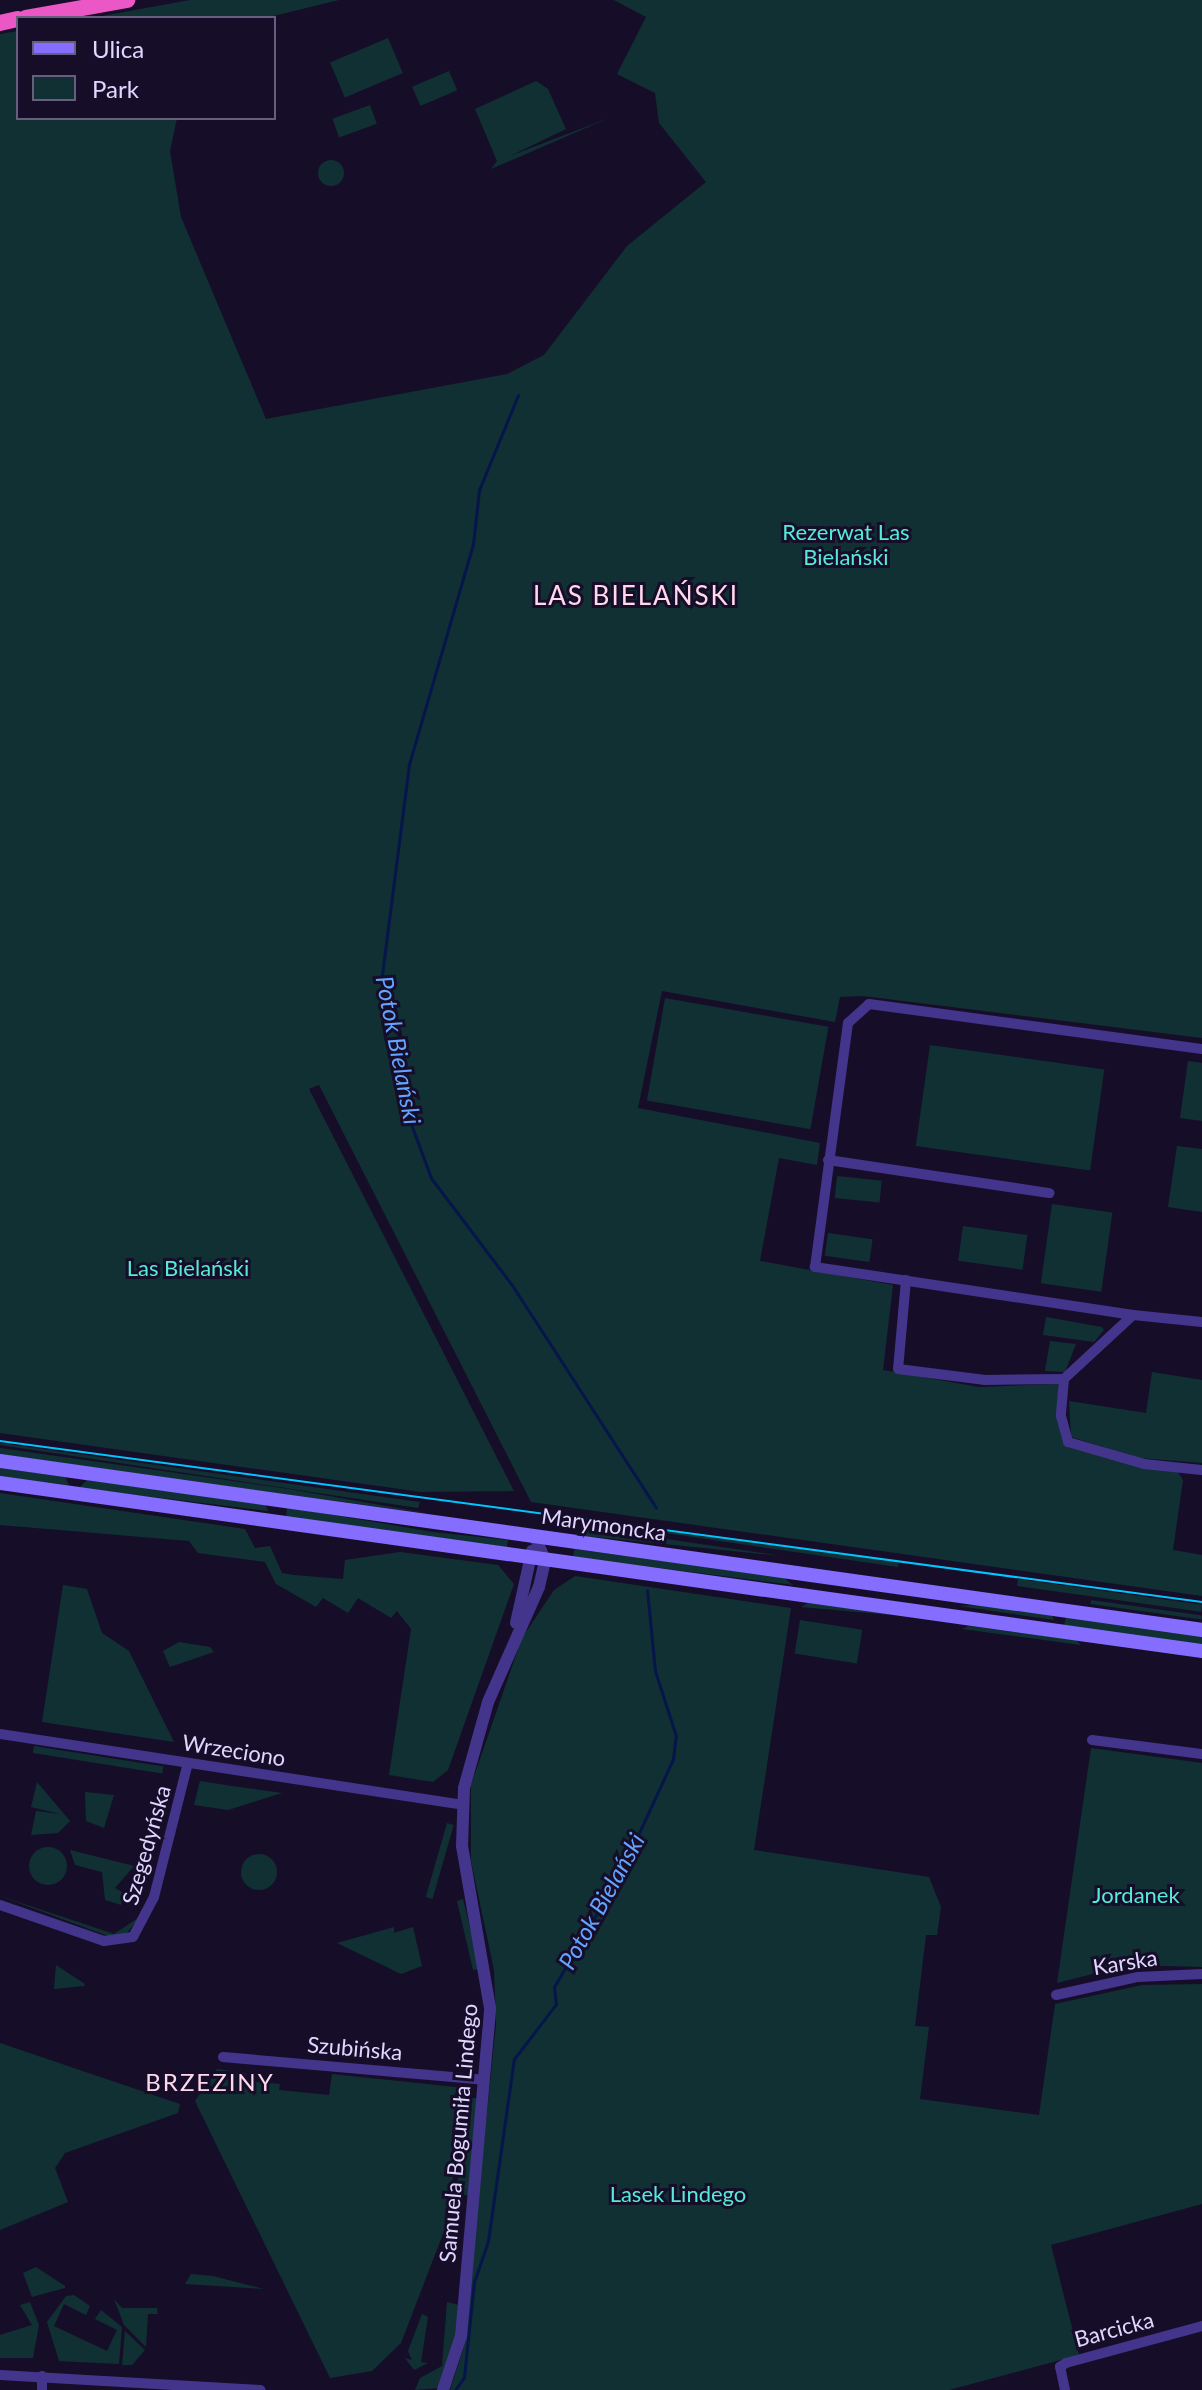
<!DOCTYPE html>
<meta charset="utf-8">
<style>
body{margin:0}
#map{position:relative;width:1202px;height:2390px;overflow:hidden;background:#160e29;font-family:Lato,sans-serif}
div>[style]{position:absolute}
[style*='--x']{left:calc(var(--x)*1px);top:calc(var(--y)*1px);width:calc(var(--w)*1px);rotate:calc(var(--a)*1deg)}
.green>*{inset:0;background:#103034;transform-origin:0 0}
.round{border-radius:50%}
.stream>*{height:3px;margin:-1.5px;padding:0 1.5px;transform-origin:1.5px;border-radius:1.5px;background:#06164a}
.minor>*{height:10px;margin:-5px;padding:0 5px;transform-origin:5px;border-radius:5px;background:#44358c}
.tertiary>*{height:12px;margin:-6px;padding:0 6px;transform-origin:6px;border-radius:6px;background:#44358c}
.secondary>*{height:14px;margin:-7px;padding:0 7px;transform-origin:7px;border-radius:7px;background:#846dff}
.trunk>*{height:16px;margin:-8px;padding:0 8px;transform-origin:8px;border-radius:8px;background:#ec57c6}
.tram>*{height:2px;margin:-1px;padding:0 1px;transform-origin:1px;border-radius:1px;background:#02c5ff}
span{translate:-50% -50%;white-space:nowrap;text-align:center;line-height:1.15;-webkit-text-stroke:6px #160e29;paint-order:stroke}
.park-label{font-size:22px;color:#57ead9}
.street-label{font-size:22px;color:#e0d6ff}
.water-label{font-size:24px;color:#64a3ff;font-style:italic}
.neighbourhood-label{font-size:24px;color:#ffd8ec;letter-spacing:2px}
.quarter-label{font-size:26px;color:#ffd8ec;letter-spacing:2px}
.legend{position:absolute;left:16px;top:16px;width:260px;height:104px;box-sizing:border-box;background:#160e29;border:2px solid #675e7f;margin:0;padding:10px 14px;list-style:none;font-size:24px;color:#e0d6ff}
.legend li{display:flex;align-items:center;gap:16px;height:40px}
.legend b{width:40px;border:2px solid #675e7f}
</style>
<div id="map">
<div class="green">
<i style="clip-path:polygon(190px 0,339px 0,265px 18px,91px 18px)"></i>
<i style="clip-path:polygon(614px 0,1202px 0,1202px 1038px,863px 996px,840px 997px,835px 1022px,662px 991px,638px 1108px,820px 1143px,817px 1165px,779px 1158px,760px 1261px,893px 1285px,883px 1370px,979px 1387px,1058px 1384px,1063px 1443px,1178px 1472px,1183px 1480px,1173px 1550px,1202px 1555px,1202px 1596px,531px 1502px,319px 1085px,309px 1089px,514px 1491px,421px 1492px,0 1433px,0 34px,18px 31px,18px 118px,177px 118px,170px 151px,181px 217px,266px 419px,507px 374px,544px 355px,627px 246px,706px 182px,659px 123px,655px 93px,617px 74px,646px 17px)"></i>
<i style="left:388px;top:38px;width:38px;height:63px;rotate:67deg"></i>
<i style="left:449px;top:71px;width:21px;height:40px;rotate:67deg"></i>
<i style="clip-path:polygon(536px 81px,548px 89px,566px 129px,510px 156px,609px 118px,491px 169px,497px 161px,475px 109px)"></i>
<i style="left:370px;top:105px;width:20px;height:40px;rotate:70deg"></i>
<i class="round" style="left:318px;top:160px;width:26px;height:26px"></i>
<i style="left:665px;top:998px;width:166px;height:104px;rotate:10deg"></i>
<i style="left:930px;top:1045px;width:176px;height:102px;rotate:8deg"></i>
<i style="clip-path:polygon(1188px 1061px,1202px 1063px,1202px 1121px,1180px 1118px)"></i>
<i style="clip-path:polygon(1177px 1146px,1202px 1149px,1202px 1212px,1168px 1207px)"></i>
<i style="left:837px;top:1176px;width:45px;height:22px;rotate:6deg"></i>
<i style="left:1052px;top:1204px;width:61px;height:80px;rotate:8deg"></i>
<i style="left:963px;top:1226px;width:65px;height:35px;rotate:8deg"></i>
<i style="left:828px;top:1233px;width:45px;height:23px;rotate:8deg"></i>
<i style="clip-path:polygon(1046px 1317px,1102px 1327px,1104px 1330px,1094px 1342px,1043px 1335px)"></i>
<i style="clip-path:polygon(1050px 1341px,1076px 1344px,1065px 1372px,1045px 1371px)"></i>
<i style="clip-path:polygon(1152px 1372px,1202px 1380px,1202px 1463px,1140px 1458px,1071px 1437px,1069px 1401px,1146px 1413px)"></i>
<i style="clip-path:polygon(0 1445px,0 1443px,420px 1502px,418px 1508px)"></i>
<i style="clip-path:polygon(0 1448px,289px 1489px,432px 1514px,0 1456px)"></i>
<i style="clip-path:polygon(0 1468px,65px 1477px,69px 1485px,0 1477px)"></i>
<i style="clip-path:polygon(87px 1480px,265px 1504px,268px 1511px,79px 1488px)"></i>
<i style="clip-path:polygon(0 1493px,245px 1529px,255px 1548px,270px 1546px,282px 1573px,294px 1575px,343px 1579px,345px 1560px,400px 1552px,498px 1565px,514px 1584px,448px 1770px,433px 1782px,389px 1775px,411px 1629px,397px 1611px,391px 1618px,358px 1598px,348px 1613px,323px 1598px,316px 1607px,276px 1584px,265px 1562px,198px 1553px,189px 1541px,0 1525px)"></i>
<i style="clip-path:polygon(287px 1507px,433px 1532px,508px 1540px,507px 1547px,286px 1517px)"></i>
<i style="clip-path:polygon(576px 1520px,592px 1521px,899px 1562px,898px 1567px)"></i>
<i style="clip-path:polygon(584px 1527px,782px 1556px,576px 1535px)"></i>
<i style="clip-path:polygon(574px 1549px,783px 1577px,793px 1585px,573px 1557px)"></i>
<i style="clip-path:polygon(575px 1576px,791px 1608px,754px 1850px,929px 1877px,941px 1907px,937px 1935px,926px 1935px,915px 2026px,929px 2027px,920px 2099px,1039px 2115px,1055px 2004px,1142px 1985px,1202px 1984px,1202px 2204px,1051px 2245px,1079px 2355px,949px 2390px,450px 2390px,463px 2350px,496px 2024px,494px 1970px,471px 1861px,471px 1785px,522px 1638px,554px 1590px)"></i>
<i style="left:1018px;top:1579px;width:186px;height:7px;rotate:8deg"></i>
<i style="clip-path:polygon(63px 1585px,87px 1589px,102px 1633px,129px 1651px,174px 1742px,42px 1722px)"></i>
<i style="left:1091px;top:1600px;width:112px;height:4px;rotate:8deg"></i>
<i style="clip-path:polygon(808px 1603px,883px 1613px,891px 1615px,801px 1607px)"></i>
<i style="clip-path:polygon(977px 1605px,1052px 1615px,1054px 1620px,959px 1606px)"></i>
<i style="clip-path:polygon(1066px 1617px,1202px 1635px,1202px 1646px,1064px 1625px)"></i>
<i style="left:800px;top:1620px;width:63px;height:34px;rotate:9deg"></i>
<i style="clip-path:polygon(969px 1626px,1076px 1640px,1081px 1645px,962px 1629px)"></i>
<i style="clip-path:polygon(179px 1642px,210px 1647px,214px 1652px,170px 1667px,163px 1651px)"></i>
<i style="left:34px;top:1746px;width:131px;height:7px;rotate:9deg"></i>
<i style="clip-path:polygon(1091px 1748px,1202px 1763px,1202px 1967px,1128px 1965px,1057px 1983px)"></i>
<i style="clip-path:polygon(200px 1781px,232px 1786px,282px 1793px,228px 1810px,194px 1805px)"></i>
<i style="clip-path:polygon(37px 1782px,70px 1821px,58px 1833px,31px 1835px,36px 1811px,60px 1814px,31px 1807px)"></i>
<i style="clip-path:polygon(85px 1792px,114px 1795px,104px 1828px,86px 1821px)"></i>
<i style="left:447px;top:1823px;width:7px;height:77px;rotate:16deg"></i>
<i class="round" style="left:29px;top:1847px;width:38px;height:38px"></i>
<i style="clip-path:polygon(70px 1850px,134px 1866px,115px 1888px,124px 1893px,121px 1905px,105px 1900px,102px 1872px,75px 1865px)"></i>
<i class="round" style="left:241px;top:1854px;width:36px;height:36px"></i>
<i style="clip-path:polygon(0 1896px,114px 1934px,141px 1916px,126px 1934px,108px 1936px)"></i>
<i style="clip-path:polygon(463px 1899px,474px 1944px,479px 1969px,473px 1970px,457px 1901px)"></i>
<i style="clip-path:polygon(394px 1927px,394px 1933px,413px 1927px,422px 1966px,401px 1974px,337px 1943px)"></i>
<i style="clip-path:polygon(56px 1965px,85px 1984px,84px 1986px,54px 1989px)"></i>
<i style="clip-path:polygon(0 2043px,180px 2104px,178px 2113px,65px 2153px,55px 2168px,68px 2202px,0 2230px)"></i>
<i style="clip-path:polygon(217px 2069px,246px 2073px,245px 2081px,280px 2084px,279px 2090px,329px 2095px,332px 2074px,465px 2088px,446px 2226px,401px 2343px,372px 2371px,330px 2378px,195px 2101px)"></i>
<i style="clip-path:polygon(472px 2098px,477px 2098px,468px 2195px,455px 2195px)"></i>
<i style="clip-path:polygon(36px 2267px,65px 2286px,65px 2288px,32px 2297px,23px 2273px)"></i>
<i style="clip-path:polygon(191px 2274px,213px 2276px,264px 2289px,185px 2284px)"></i>
<i style="clip-path:polygon(74px 2295px,90px 2306px,86px 2315px,64px 2304px,54px 2326px,107px 2351px,117px 2330px,95px 2319px,101px 2310px,122px 2327px,119px 2364px,59px 2361px,47px 2322px,66px 2296px)"></i>
<i style="clip-path:polygon(114px 2299px,122px 2308px,157px 2308px,158px 2314px,148px 2314px,146px 2347px,124px 2325px)"></i>
<i style="clip-path:polygon(30px 2302px,39px 2325px,33px 2358px,0 2358px,0 2335px,32px 2325px,20px 2305px)"></i>
<i style="clip-path:polygon(447px 2302px,459px 2305px,453px 2359px,439px 2388px,415px 2390px,420px 2378px,442px 2366px)"></i>
<i style="clip-path:polygon(422px 2314px,428px 2317px,421px 2362px,428px 2363px,414px 2370px,405px 2358px,412px 2360px,408px 2351px)"></i>
<i style="clip-path:polygon(125px 2331px,145px 2350px,132px 2365px,122px 2365px)"></i>
</div>
<div class="stream">
<i style="--x:518;--y:395;--w:103;--a:112.3"></i>
<i style="--x:479;--y:490;--w:54;--a:96.3"></i>
<i style="--x:473;--y:544;--w:229;--a:106.2"></i>
<i style="--x:409;--y:764;--w:214;--a:97.3"></i>
<i style="--x:382;--y:976;--w:35;--a:68"></i>
<i style="--x:395;--y:1009;--w:108;--a:83.1"></i>
<i style="--x:408;--y:1116;--w:66;--a:69.6"></i>
<i style="--x:431;--y:1178;--w:134;--a:52.9"></i>
<i style="--x:512;--y:1285;--w:265;--a:57.1"></i>
<i style="--x:455;--y:2390;--w:16;--a:-55"></i>
<i style="--x:464;--y:2377;--w:96;--a:-84"></i>
<i style="--x:474;--y:2282;--w:43;--a:-71.1"></i>
<i style="--x:488;--y:2241;--w:184;--a:-81.9"></i>
<i style="--x:514;--y:2059;--w:69;--a:-52.6"></i>
<i style="--x:556;--y:2004;--w:17;--a:-97"></i>
<i style="--x:554;--y:1987;--w:133;--a:-59.8"></i>
<i style="--x:621;--y:1872;--w:124;--a:-65.3"></i>
<i style="--x:673;--y:1759;--w:23;--a:-83"></i>
<i style="--x:676;--y:1736;--w:68;--a:-107.9"></i>
<i style="--x:655;--y:1671;--w:81;--a:-95.6"></i>
</div>
<div class="minor">
<i style="--x:828;--y:1160;--w:224;--a:8.5"></i>
<i style="--x:906;--y:1280;--w:89;--a:95.1"></i>
<i style="--x:898;--y:1369;--w:88;--a:7.2"></i>
<i style="--x:985;--y:1380;--w:79;--a:-0.7"></i>
<i style="--x:1133;--y:1315;--w:322;--a:-171.4"></i>
<i style="--x:815;--y:1267;--w:246;--a:-82.3"></i>
<i style="--x:848;--y:1023;--w:28;--a:-42"></i>
<i style="--x:869;--y:1004;--w:336;--a:7.7"></i>
<i style="--x:1202;--y:1322;--w:69;--a:-174.2"></i>
<i style="--x:1133;--y:1315;--w:94;--a:137.2"></i>
<i style="--x:1064;--y:1379;--w:37;--a:95"></i>
<i style="--x:1061;--y:1416;--w:27;--a:75"></i>
<i style="--x:1068;--y:1442;--w:79;--a:16.1"></i>
<i style="--x:1144;--y:1464;--w:58;--a:5.9"></i>
<i style="--x:0;--y:1734;--w:467;--a:8.7"></i>
<i style="--x:1092;--y:1740;--w:111;--a:7.3"></i>
<i style="--x:0;--y:1905;--w:110;--a:19.1"></i>
<i style="--x:104;--y:1941;--w:29;--a:-8"></i>
<i style="--x:133;--y:1937;--w:45;--a:-62.3"></i>
<i style="--x:154;--y:1897;--w:138;--a:-75.8"></i>
<i style="--x:1056;--y:1995;--w:84;--a:-12.4"></i>
<i style="--x:1138;--y:1977;--w:64;--a:-2.7"></i>
<i style="--x:223;--y:2057;--w:262;--a:5"></i>
<i style="--x:0;--y:2375;--w:261;--a:3.3"></i>
<i style="--x:42;--y:2390;--w:14;--a:-90"></i>
<i style="--x:1065;--y:2390;--w:24;--a:-102"></i>
<i style="--x:1060;--y:2367;--w:7;--a:-34"></i>
<i style="--x:1066;--y:2363;--w:141;--a:-15.2"></i>
</div>
<div class="tertiary">
<i style="--x:516;--y:1623;--w:74;--a:-77.5"></i>
<i style="--x:443;--y:2390;--w:57;--a:-71.6"></i>
<i style="--x:461;--y:2336;--w:329;--a:-84.9"></i>
<i style="--x:490;--y:2008;--w:164;--a:-99.8"></i>
<i style="--x:462;--y:1846;--w:58;--a:-88"></i>
<i style="--x:464;--y:1788;--w:89;--a:-74.4"></i>
<i style="--x:488;--y:1702;--w:126;--a:-66.1"></i>
<i style="--x:539;--y:1587;--w:28;--a:-77"></i>
<i style="--x:545;--y:1560;--w:26;--a:-113"></i>
</div>
<div class="secondary">
<i style="--x:0;--y:1461;--w:1214;--a:8"></i>
<i style="--x:0;--y:1483;--w:1214;--a:7.96"></i>
</div>
<div class="trunk">
<i style="--x:26;--y:18;--w:103;--a:-10.1"></i>
<i style="--x:0;--y:23;--w:18;--a:-13"></i>
</div>
<div class="tram">
<i style="--x:0;--y:1441;--w:1213;--a:7.63"></i>
</div>
<div class="park-label">
<span style="left:846px;top:544px">Rezerwat Las<br>Bielański</span>
<span style="left:188px;top:1268px">Las Bielański</span>
<span style="left:1136px;top:1895px">Jordanek</span>
<span style="left:678px;top:2194px">Lasek Lindego</span>
</div>
<div class="street-label">
<span style="left:604px;top:1524px;rotate:8deg">Marymoncka</span>
<span style="left:234px;top:1750px;rotate:9deg">Wrzeciono</span>
<span style="left:146px;top:1845px;rotate:-74deg">Szegedyńska</span>
<span style="left:1125px;top:1962px;rotate:-9deg">Karska</span>
<span style="left:355px;top:2048px;rotate:5deg">Szubińska</span>
<span style="left:458px;top:2133px;rotate:-85deg">Samuela Bogumiła Lindego</span>
<span style="left:1114px;top:2329px;rotate:-15deg">Barcicka</span>
</div>
<div class="water-label">
<span style="left:399px;top:1050px;rotate:79deg">Potok Bielański</span>
<span style="left:601px;top:1901px;rotate:-61deg">Potok Bielański</span>
</div>
<div class="neighbourhood-label">
<span style="left:210px;top:2082px">BRZEZINY</span>
</div>
<div class="quarter-label">
<span style="left:636px;top:596px">LAS BIELAŃSKI</span>
</div>
<ul class="legend">
<li><b style="height:10px;background:#846dff"></b>Ulica</li>
<li><b style="height:22px;background:#103034"></b>Park</li>
</ul>
</div>
